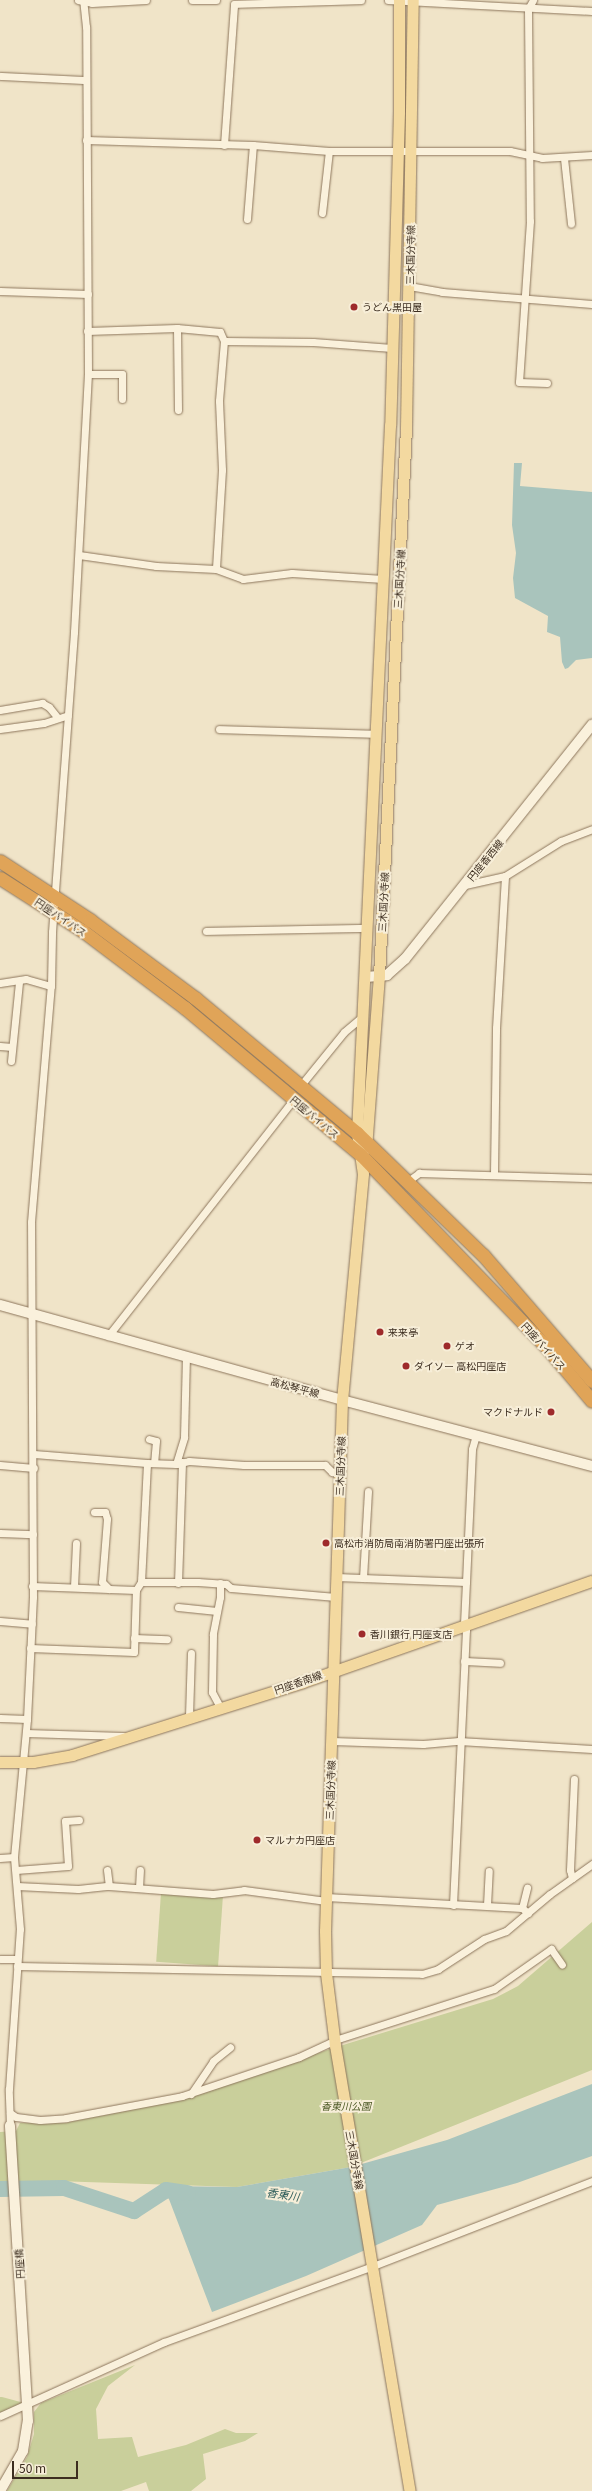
<!DOCTYPE html>
<meta charset="utf-8">
<style>
body{margin:0}
#map{position:relative;width:592px;height:2491px;overflow:hidden;background:#f0e4c8;font-family:Georgia,"Noto Sans JP",serif}
div>[style]{position:absolute}
[style*='--x']{left:calc(var(--x)*1px);top:calc(var(--y)*1px);width:calc(var(--w)*1px);rotate:calc(var(--a)*1deg)}
.green>*{inset:0;background:#c9cf9b;transform-origin:0 0}
.water>*{inset:0;background:#a9c4bc}
.river>*{height:16px;margin:-8px;padding:0 8px;transform-origin:8px;border-radius:8px;background:#a9c4bc}
.roads{filter:drop-shadow(0 0 1px #8d765c) drop-shadow(0 0 1px #8d765c)}
.street>*{height:7px;margin:-3.5px;padding:0 3.5px;transform-origin:3.5px;border-radius:3.5px;background:#faf1dc}
.secondary>*{height:10px;margin:-5px;padding:0 5px;transform-origin:5px;border-radius:5px;background:#faf1dc}
.primary>*{height:11px;margin:-5.5px;padding:0 5.5px;transform-origin:5.5px;border-radius:5.5px;background:#f3d9a0}
.highway>*{height:13px;margin:-6.5px;padding:0 6.5px;transform-origin:6.5px;border-radius:6.5px;background:#e0a458}
.dots>*{width:11px;height:11px;translate:-50% -50%;box-sizing:border-box;border:2px solid #f7eed8;border-radius:50%}
span{translate:-50% -50%;white-space:nowrap;text-align:center;line-height:1.15;-webkit-text-stroke:4px #f7eed8;paint-order:stroke}
.street-label{font-size:10px;color:#3d2e20}
.poi-label{font-size:10px;color:#3d2e20}
.left{translate:0 -50%;text-align:left}
.right{translate:-100% -50%;text-align:right}
.park-label{font-size:10px;color:#4d5a26;font-style:italic}
.water-label{font-size:11px;color:#2f5d5a;font-style:italic}
.scale{position:absolute;left:12px;top:2461px;width:66px;height:18px;box-sizing:border-box;border:2px solid #3d2e20;border-top:0;padding-left:5px;font-size:12px;line-height:14px;white-space:nowrap;color:#3d2e20;-webkit-text-stroke:3px #f7eed8;paint-order:stroke}
</style>
<div id="map">
<div class="green">
<i style="left:161px;top:1893px;width:62px;height:69px;rotate:4deg"></i>
<i style="clip-path:polygon(592px 1922px,592px 2070px,351px 2167px,237px 2187px,55px 2181px,0 2185px,0 2132px,16px 2131px,20px 2123px,64px 2123px,181px 2100px,330px 2049px,493px 1999px,518px 1986px)"></i>
<i style="clip-path:polygon(135px 2365px,108px 2386px,96px 2409px,98px 2439px,132px 2437px,138px 2457px,186px 2445px,225px 2429px,236px 2433px,258px 2433px,245px 2441px,203px 2454px,206px 2479px,191px 2491px,149px 2491px,146px 2482px,121px 2491px,7px 2491px,27px 2457px,34px 2434px,34px 2412px,41px 2403px)"></i>
<i style="clip-path:polygon(0 2397px,2px 2397px,28px 2404px,0 2415px)"></i>
</div>
<div class="water">
<i style="clip-path:polygon(514px 463px,522px 463px,520px 486px,592px 492px,592px 658px,576px 660px,568px 668px,565px 669px,562px 662px,560px 637px,547px 632px,548px 616px,515px 598px,513px 578px,516px 553px,512px 525px)"></i>
<i style="clip-path:polygon(592px 2084px,592px 2156px,517px 2183px,437px 2205px,422px 2225px,306px 2276px,212px 2312px,164px 2186px,237px 2187px,351px 2167px,447px 2140px)"></i>
</div>
<div class="river">
<i style="--x:0;--y:2189;--w:64;--a:-0.9"></i>
<i style="--x:64;--y:2188;--w:74;--a:18.2"></i>
<i style="--x:134;--y:2211;--w:38;--a:-33"></i>
<i style="--x:166;--y:2190;--w:22;--a:8"></i>
</div>
<div class="roads">
<div class="street">
<i style="--x:78;--y:0;--w:14;--a:12"></i>
<i style="--x:92;--y:3;--w:54;--a:-3.2"></i>
<i style="--x:192;--y:0;--w:24;--a:0"></i>
<i style="--x:388;--y:0;--w:204;--a:3.1"></i>
<i style="--x:533;--y:0;--w:10;--a:119"></i>
<i style="--x:528;--y:9;--w:212;--a:89.5"></i>
<i style="--x:530;--y:221;--w:161;--a:93.9"></i>
<i style="--x:519;--y:382;--w:28;--a:2"></i>
<i style="--x:0;--y:76;--w:85;--a:2.7"></i>
<i style="--x:86;--y:140;--w:167;--a:1.7"></i>
<i style="--x:253;--y:145;--w:76;--a:4.5"></i>
<i style="--x:329;--y:151;--w:181;--a:0"></i>
<i style="--x:510;--y:151;--w:33;--a:12"></i>
<i style="--x:542;--y:158;--w:50;--a:-3.4"></i>
<i style="--x:224;--y:145;--w:141;--a:-85.9"></i>
<i style="--x:234;--y:4;--w:127;--a:-1.8"></i>
<i style="--x:564;--y:158;--w:66;--a:83.9"></i>
<i style="--x:322;--y:213;--w:62;--a:-83.6"></i>
<i style="--x:247;--y:219;--w:74;--a:-85.4"></i>
<i style="--x:409;--y:286;--w:34;--a:10"></i>
<i style="--x:442;--y:292;--w:150;--a:4.6"></i>
<i style="--x:0;--y:291;--w:88;--a:2"></i>
<i style="--x:177;--y:328;--w:82;--a:89.3"></i>
<i style="--x:87;--y:331;--w:90;--a:-1.9"></i>
<i style="--x:177;--y:328;--w:43;--a:5.3"></i>
<i style="--x:220;--y:332;--w:10;--a:66"></i>
<i style="--x:224;--y:341;--w:60;--a:94.8"></i>
<i style="--x:219;--y:401;--w:69;--a:87.5"></i>
<i style="--x:222;--y:470;--w:99;--a:93.5"></i>
<i style="--x:216;--y:569;--w:29;--a:20"></i>
<i style="--x:243;--y:579;--w:49;--a:-7"></i>
<i style="--x:292;--y:573;--w:91;--a:3.8"></i>
<i style="--x:224;--y:341;--w:89;--a:0.6"></i>
<i style="--x:313;--y:342;--w:79;--a:4.3"></i>
<i style="--x:88;--y:374;--w:34;--a:0"></i>
<i style="--x:122;--y:374;--w:25;--a:90"></i>
<i style="--x:79;--y:555;--w:78;--a:8.1"></i>
<i style="--x:156;--y:566;--w:60;--a:2.9"></i>
<i style="--x:0;--y:710;--w:43;--a:-9.5"></i>
<i style="--x:42;--y:703;--w:8;--a:30"></i>
<i style="--x:49;--y:707;--w:14;--a:51"></i>
<i style="--x:0;--y:729;--w:44;--a:-7.8"></i>
<i style="--x:44;--y:723;--w:25;--a:-18"></i>
<i style="--x:219;--y:729;--w:158;--a:1.8"></i>
<i style="--x:465;--y:885;--w:41;--a:-12.7"></i>
<i style="--x:505;--y:876;--w:66;--a:-32"></i>
<i style="--x:561;--y:841;--w:33;--a:-21"></i>
<i style="--x:206;--y:931;--w:162;--a:-1.1"></i>
<i style="--x:0;--y:983;--w:26;--a:-9"></i>
<i style="--x:26;--y:979;--w:26;--a:16"></i>
<i style="--x:0;--y:1046;--w:12;--a:5"></i>
<i style="--x:11;--y:1061;--w:79;--a:-84.2"></i>
<i style="--x:301;--y:1085;--w:68;--a:-50.9"></i>
<i style="--x:344;--y:1032;--w:26;--a:-40"></i>
<i style="--x:494;--y:1174;--w:146;--a:-89.2"></i>
<i style="--x:496;--y:1028;--w:152;--a:-86.6"></i>
<i style="--x:408;--y:1181;--w:14;--a:-36"></i>
<i style="--x:419;--y:1173;--w:173;--a:1.7"></i>
<i style="--x:108;--y:1336;--w:301;--a:-51.9"></i>
<i style="--x:149;--y:1439;--w:7;--a:16"></i>
<i style="--x:156;--y:1441;--w:21;--a:95"></i>
<i style="--x:34;--y:1454;--w:113;--a:4.6"></i>
<i style="--x:147;--y:1463;--w:29;--a:2"></i>
<i style="--x:176;--y:1464;--w:13;--a:-13"></i>
<i style="--x:189;--y:1461;--w:55;--a:4.2"></i>
<i style="--x:244;--y:1465;--w:81;--a:0"></i>
<i style="--x:325;--y:1465;--w:10;--a:45"></i>
<i style="--x:332;--y:1472;--w:7;--a:8"></i>
<i style="--x:176;--y:1464;--w:28;--a:-73"></i>
<i style="--x:184;--y:1437;--w:80;--a:-88.6"></i>
<i style="--x:0;--y:1465;--w:34;--a:5"></i>
<i style="--x:94;--y:1512;--w:11;--a:0"></i>
<i style="--x:105;--y:1512;--w:7;--a:74"></i>
<i style="--x:107;--y:1519;--w:63;--a:94.5"></i>
<i style="--x:102;--y:1582;--w:10;--a:45"></i>
<i style="--x:109;--y:1589;--w:27;--a:2"></i>
<i style="--x:0;--y:1533;--w:33;--a:2"></i>
<i style="--x:336;--y:1577;--w:130;--a:2.2"></i>
<i style="--x:363;--y:1578;--w:87;--a:-86.7"></i>
<i style="--x:141;--y:1582;--w:57;--a:0"></i>
<i style="--x:198;--y:1582;--w:28;--a:4"></i>
<i style="--x:226;--y:1584;--w:6;--a:39"></i>
<i style="--x:231;--y:1588;--w:105;--a:4.9"></i>
<i style="--x:178;--y:1583;--w:121;--a:-88.1"></i>
<i style="--x:220;--y:1583;--w:14;--a:90"></i>
<i style="--x:220;--y:1597;--w:38;--a:101"></i>
<i style="--x:213;--y:1634;--w:58;--a:91"></i>
<i style="--x:212;--y:1692;--w:17;--a:62"></i>
<i style="--x:32;--y:1586;--w:77;--a:2.2"></i>
<i style="--x:74;--y:1587;--w:44;--a:-87.4"></i>
<i style="--x:178;--y:1607;--w:39;--a:6"></i>
<i style="--x:0;--y:1621;--w:32;--a:5"></i>
<i style="--x:134;--y:1638;--w:33;--a:2"></i>
<i style="--x:30;--y:1648;--w:104;--a:2.2"></i>
<i style="--x:134;--y:1652;--w:62;--a:-88.2"></i>
<i style="--x:136;--y:1590;--w:9;--a:-58"></i>
<i style="--x:141;--y:1582;--w:119;--a:-87.1"></i>
<i style="--x:464;--y:1661;--w:36;--a:3"></i>
<i style="--x:189;--y:1716;--w:63;--a:-88.2"></i>
<i style="--x:0;--y:1718;--w:27;--a:2"></i>
<i style="--x:26;--y:1733;--w:97;--a:1.8"></i>
<i style="--x:332;--y:1741;--w:91;--a:1.9"></i>
<i style="--x:423;--y:1744;--w:36;--a:-5"></i>
<i style="--x:459;--y:1741;--w:133;--a:3.4"></i>
<i style="--x:0;--y:1858;--w:14;--a:-4"></i>
<i style="--x:16;--y:1870;--w:52;--a:-4.4"></i>
<i style="--x:68;--y:1866;--w:45;--a:-93.8"></i>
<i style="--x:65;--y:1821;--w:14;--a:-4"></i>
<i style="--x:107;--y:1870;--w:16;--a:83"></i>
<i style="--x:572;--y:1878;--w:8;--a:-104"></i>
<i style="--x:570;--y:1870;--w:91;--a:-87.5"></i>
<i style="--x:17;--y:1886;--w:61;--a:2.8"></i>
<i style="--x:78;--y:1889;--w:31;--a:-6"></i>
<i style="--x:109;--y:1886;--w:104;--a:4.4"></i>
<i style="--x:213;--y:1894;--w:31;--a:-7"></i>
<i style="--x:244;--y:1890;--w:83;--a:7.6"></i>
<i style="--x:139;--y:1888;--w:18;--a:-87"></i>
<i style="--x:326;--y:1897;--w:196;--a:3.2"></i>
<i style="--x:522;--y:1908;--w:8;--a:40"></i>
<i style="--x:453;--y:1905;--w:275;--a:-87.3"></i>
<i style="--x:466;--y:1630;--w:6;--a:-108"></i>
<i style="--x:464;--y:1624;--w:42;--a:-87.3"></i>
<i style="--x:466;--y:1582;--w:133;--a:-87.4"></i>
<i style="--x:472;--y:1449;--w:15;--a:-74"></i>
<i style="--x:487;--y:1905;--w:34;--a:-87"></i>
<i style="--x:522;--y:1908;--w:21;--a:-76"></i>
<i style="--x:0;--y:1959;--w:17;--a:0"></i>
<i style="--x:17;--y:1966;--w:405;--a:1.1"></i>
<i style="--x:422;--y:1974;--w:17;--a:-17"></i>
<i style="--x:438;--y:1969;--w:55;--a:-33.1"></i>
<i style="--x:484;--y:1939;--w:23;--a:-20"></i>
<i style="--x:506;--y:1931;--w:57;--a:-40.1"></i>
<i style="--x:550;--y:1894;--w:52;--a:-35.5"></i>
<i style="--x:191;--y:2094;--w:40;--a:-56"></i>
<i style="--x:213;--y:2061;--w:22;--a:-39"></i>
<i style="--x:10;--y:2113;--w:7;--a:34"></i>
<i style="--x:16;--y:2117;--w:24;--a:7"></i>
<i style="--x:40;--y:2120;--w:26;--a:-4"></i>
<i style="--x:66;--y:2118;--w:118;--a:-10.7"></i>
<i style="--x:182;--y:2096;--w:123;--a:-18.4"></i>
<i style="--x:299;--y:2057;--w:40;--a:-25"></i>
<i style="--x:335;--y:2040;--w:167;--a:-17.8"></i>
<i style="--x:494;--y:1989;--w:70;--a:-35.1"></i>
<i style="--x:551;--y:1949;--w:19;--a:55"></i>
<i style="--x:10;--y:2126;--w:37;--a:-92"></i>
<i style="--x:9;--y:2089;--w:160;--a:-86.1"></i>
<i style="--x:20;--y:1929;--w:72;--a:-94.8"></i>
<i style="--x:14;--y:1857;--w:139;--a:-84.6"></i>
<i style="--x:27;--y:1719;--w:122;--a:-87.2"></i>
<i style="--x:33;--y:1597;--w:375;--a:-90.3"></i>
<i style="--x:31;--y:1222;--w:237;--a:-85.2"></i>
<i style="--x:51;--y:986;--w:54;--a:-88.9"></i>
<i style="--x:52;--y:932;--w:301;--a:-85.8"></i>
<i style="--x:74;--y:632;--w:258;--a:-86.9"></i>
<i style="--x:88;--y:374;--w:347;--a:-90.3"></i>
<i style="--x:86;--y:27;--w:27;--a:-96"></i>
<i style="--x:0;--y:2416;--w:180;--a:-24.3"></i>
<i style="--x:164;--y:2342;--w:222;--a:-20"></i>
<i style="--x:373;--y:2266;--w:235;--a:-21.2"></i>
</div>
<div class="secondary">
<i style="--x:366;--y:977;--w:21;--a:-5"></i>
<i style="--x:387;--y:975;--w:24;--a:-42"></i>
<i style="--x:405;--y:959;--w:300;--a:-51.4"></i>
<i style="--x:0;--y:1305;--w:355;--a:15.5"></i>
<i style="--x:342;--y:1400;--w:259;--a:14.8"></i>
<i style="--x:0;--y:2491;--w:46;--a:-60.1"></i>
<i style="--x:23;--y:2451;--w:30;--a:-81"></i>
<i style="--x:28;--y:2421;--w:296;--a:-93.5"></i>
</div>
<div class="primary">
<i style="--x:399;--y:0;--w:112;--a:90"></i>
<i style="--x:399;--y:112;--w:313;--a:91.6"></i>
<i style="--x:390;--y:425;--w:709;--a:92.67"></i>
<i style="--x:357;--y:1133;--w:41;--a:81.7"></i>
<i style="--x:363;--y:1174;--w:227;--a:95.3"></i>
<i style="--x:342;--y:1400;--w:531;--a:91.83"></i>
<i style="--x:325;--y:1931;--w:42;--a:88.6"></i>
<i style="--x:326;--y:1973;--w:73;--a:82.9"></i>
<i style="--x:335;--y:2045;--w:452;--a:80.5"></i>
<i style="--x:366;--y:1148;--w:172;--a:-85.7"></i>
<i style="--x:379;--y:976;--w:549;--a:-87.18"></i>
<i style="--x:406;--y:428;--w:428;--a:-89.1"></i>
<i style="--x:0;--y:1762;--w:33;--a:0"></i>
<i style="--x:33;--y:1762;--w:40;--a:-10"></i>
<i style="--x:72;--y:1755;--w:242;--a:-17.5"></i>
<i style="--x:303;--y:1682;--w:306;--a:-19.3"></i>
</div>
<div class="highway">
<i style="--x:0;--y:861;--w:108;--a:33.2"></i>
<i style="--x:90;--y:920;--w:131;--a:36.6"></i>
<i style="--x:195;--y:998;--w:211;--a:39.8"></i>
<i style="--x:357;--y:1133;--w:175;--a:44.1"></i>
<i style="--x:483;--y:1255;--w:167;--a:49.1"></i>
<i style="--x:0;--y:878;--w:98;--a:32.6"></i>
<i style="--x:83;--y:931;--w:128;--a:37"></i>
<i style="--x:185;--y:1008;--w:229;--a:39.9"></i>
<i style="--x:361;--y:1155;--w:272;--a:46"></i>
<i style="--x:550;--y:1351;--w:65;--a:50"></i>
</div>
</div>
<div class="dots">
<i style="left:354px;top:307px;background:#9e2a2b"></i>
<i style="left:380px;top:1332px;background:#9e2a2b"></i>
<i style="left:447px;top:1346px;background:#9e2a2b"></i>
<i style="left:406px;top:1366px;background:#9e2a2b"></i>
<i style="left:551px;top:1412px;background:#9e2a2b"></i>
<i style="left:326px;top:1543px;background:#9e2a2b"></i>
<i style="left:362px;top:1634px;background:#9e2a2b"></i>
<i style="left:257px;top:1840px;background:#9e2a2b"></i>
</div>
<div class="street-label">
<span style="left:410px;top:255px;rotate:-89deg">三木国分寺線</span>
<span style="left:399px;top:579px;rotate:-87deg">三木国分寺線</span>
<span style="left:485px;top:860px;rotate:-51deg">円座香西線</span>
<span style="left:383px;top:902px;rotate:-87deg">三木国分寺線</span>
<span style="left:61px;top:917px;rotate:34deg">円座バイパス</span>
<span style="left:315px;top:1117px;rotate:40deg">円座バイパス</span>
<span style="left:544px;top:1346px;rotate:48deg">円座バイパス</span>
<span style="left:295px;top:1387px;rotate:15deg">高松琴平線</span>
<span style="left:340px;top:1466px;rotate:-88deg">三木国分寺線</span>
<span style="left:298px;top:1682px;rotate:-19deg">円座香南線</span>
<span style="left:330px;top:1790px;rotate:-88deg">三木国分寺線</span>
<span style="left:355px;top:2160px;rotate:80deg">三木国分寺線</span>
<span style="left:19px;top:2264px;rotate:-94deg">円座橋</span>
</div>
<div class="poi-label">
<span class="left" style="left:362px;top:307px">うどん黒田屋</span>
<span class="left" style="left:388px;top:1332px">来来亭</span>
<span class="left" style="left:455px;top:1346px">ゲオ</span>
<span class="left" style="left:414px;top:1366px">ダイソー 高松円座店</span>
<span class="right" style="left:543px;top:1412px">マクドナルド</span>
<span class="left" style="left:334px;top:1543px">高松市消防局南消防署円座出張所</span>
<span class="left" style="left:370px;top:1634px">香川銀行 円座支店</span>
<span class="left" style="left:265px;top:1840px">マルナカ円座店</span>
</div>
<div class="park-label">
<span style="left:346px;top:2106px">香東川公園</span>
</div>
<div class="water-label">
<span style="left:283px;top:2194px;rotate:8deg">香東川</span>
</div>
<div class="scale">50 m</div>
</div>
